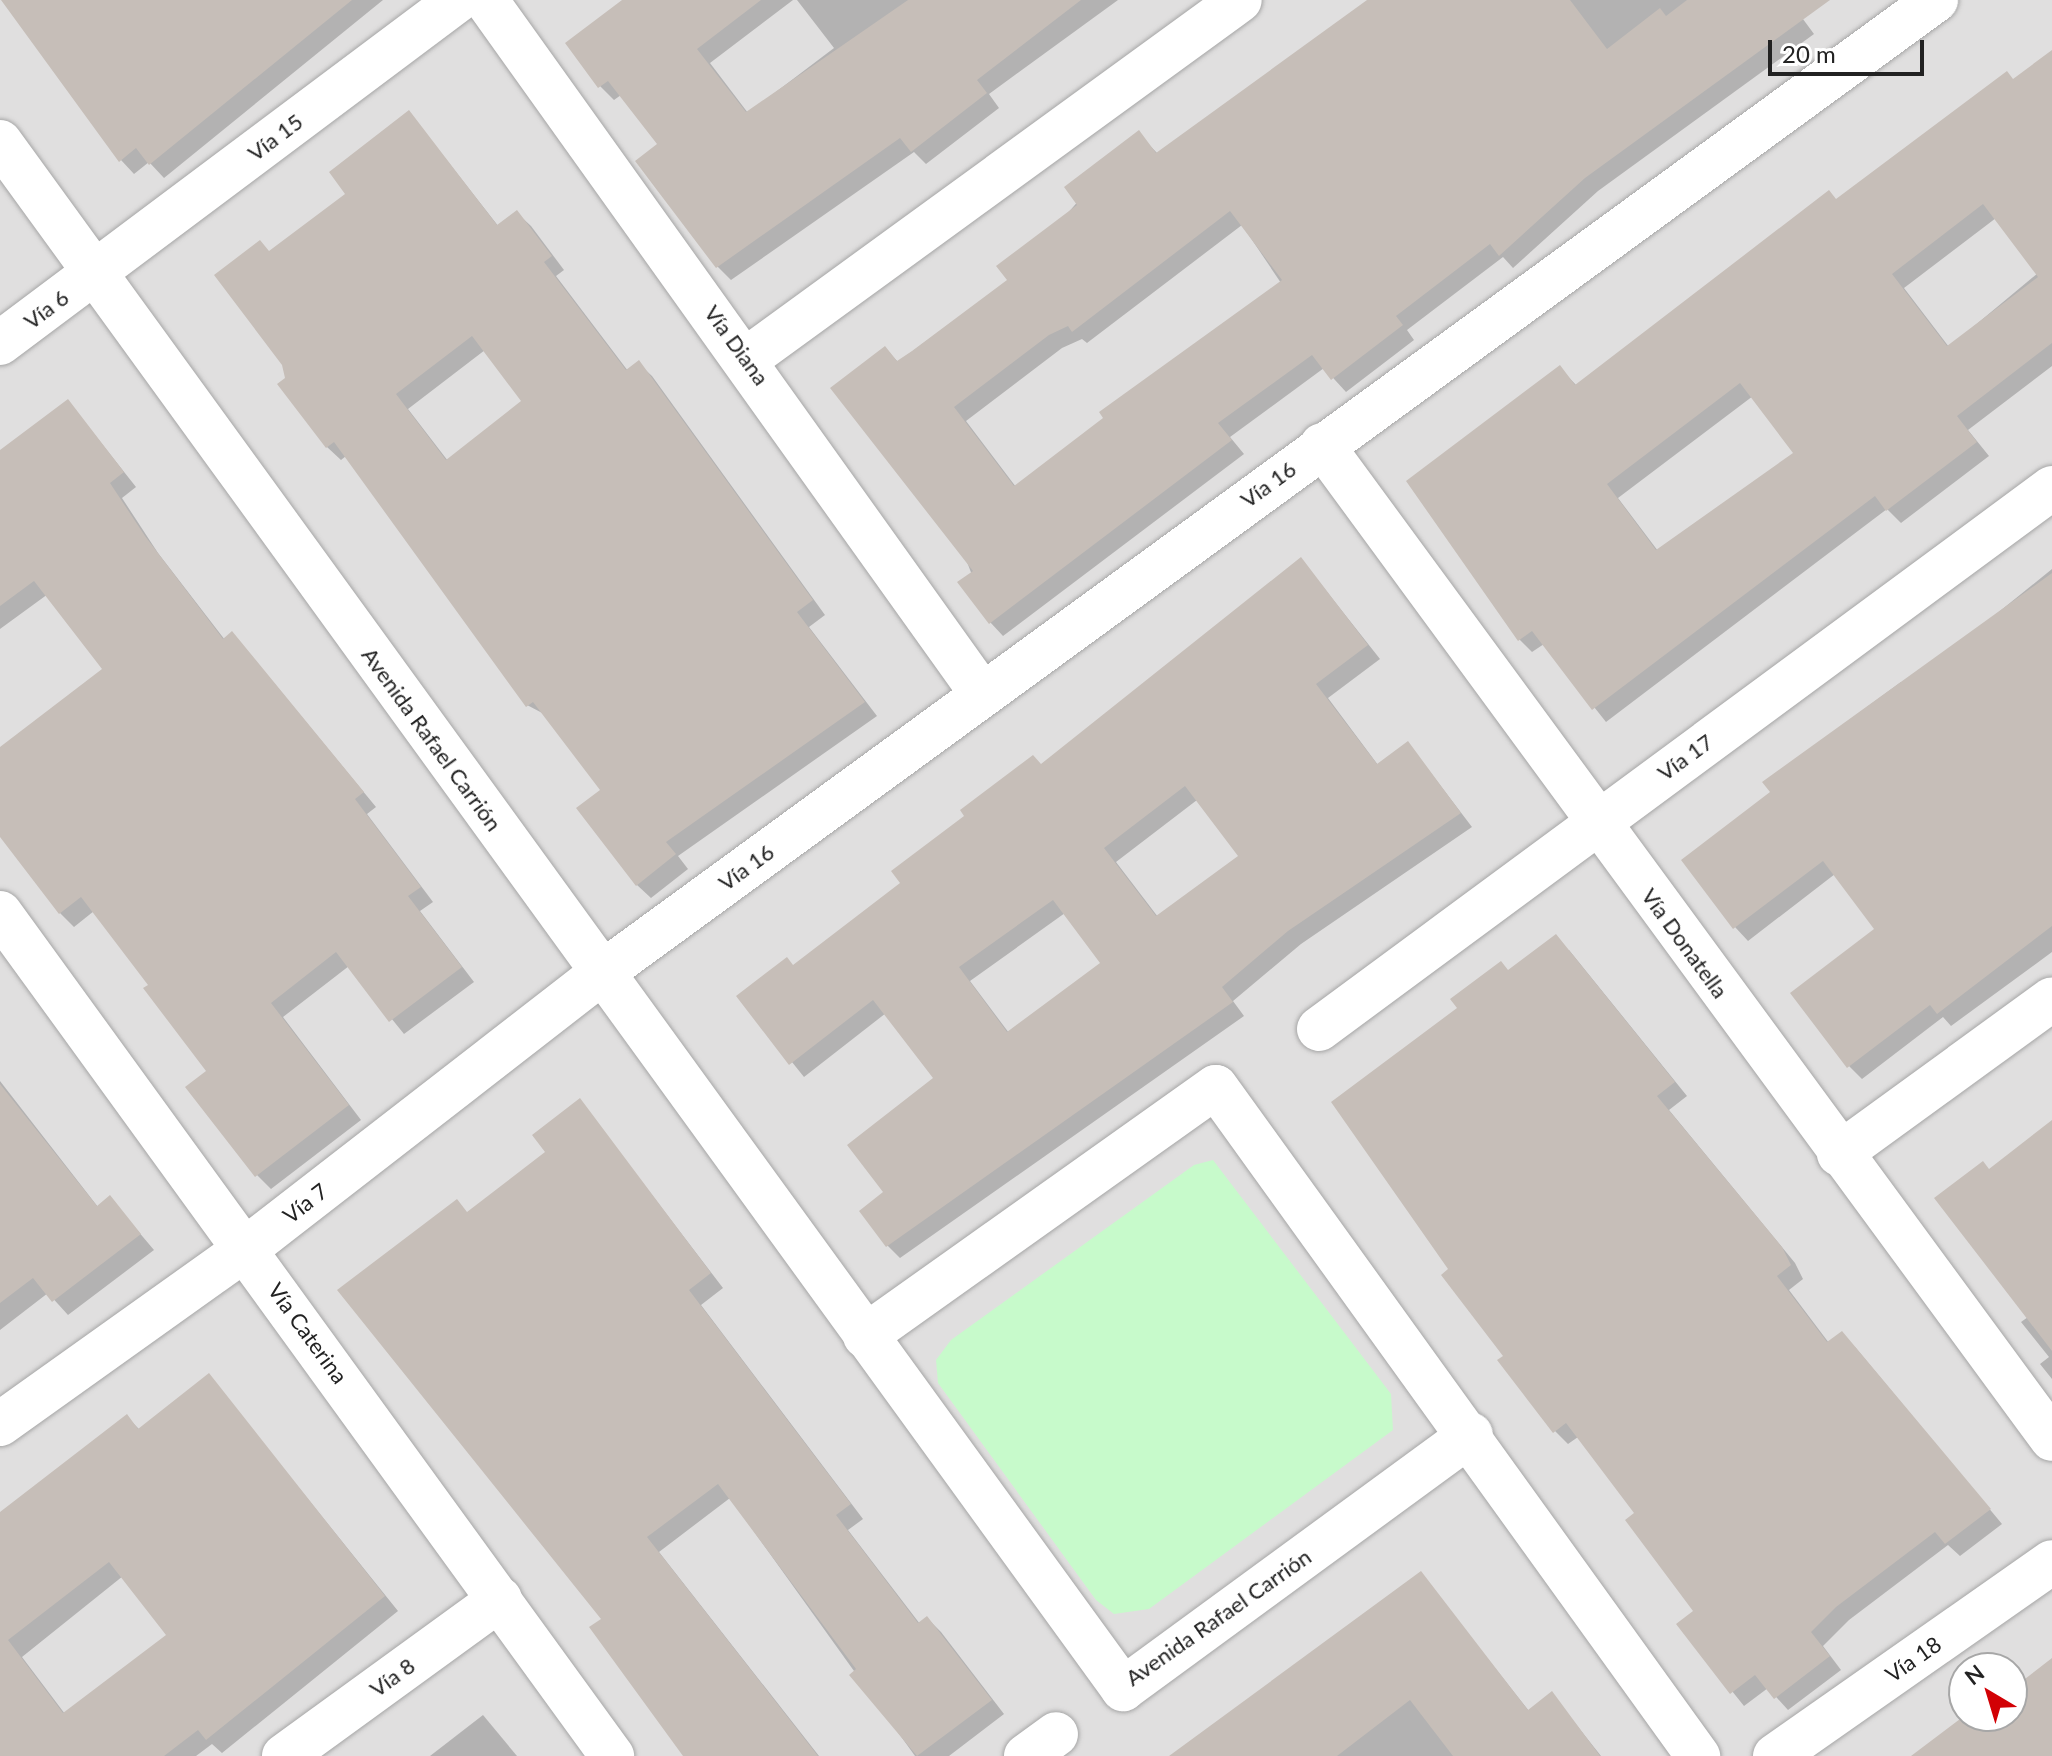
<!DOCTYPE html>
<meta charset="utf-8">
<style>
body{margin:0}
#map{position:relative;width:2052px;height:1756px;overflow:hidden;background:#f2eee8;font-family:Lato,sans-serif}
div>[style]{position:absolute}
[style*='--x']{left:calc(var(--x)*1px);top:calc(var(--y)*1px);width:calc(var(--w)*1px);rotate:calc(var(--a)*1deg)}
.residential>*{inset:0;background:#e0dfdf}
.park>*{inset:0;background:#c7facb}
.shadow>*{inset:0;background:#0003}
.building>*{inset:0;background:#c6beb8}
.roads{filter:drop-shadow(0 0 2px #a6a6a6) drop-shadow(0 0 2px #a6a6a6)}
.minor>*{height:44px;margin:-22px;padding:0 22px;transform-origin:22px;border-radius:22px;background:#fff}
span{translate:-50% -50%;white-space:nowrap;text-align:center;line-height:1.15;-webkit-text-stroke:6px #fff;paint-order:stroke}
.street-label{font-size:22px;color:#222}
.north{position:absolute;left:1948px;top:1652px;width:80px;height:80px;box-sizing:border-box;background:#fff;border:2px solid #a7a7a7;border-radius:50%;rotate:322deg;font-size:22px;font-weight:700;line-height:32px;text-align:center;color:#222}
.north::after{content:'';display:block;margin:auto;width:28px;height:36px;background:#d20105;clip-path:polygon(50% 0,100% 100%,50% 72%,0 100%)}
.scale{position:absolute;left:1768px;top:40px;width:156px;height:36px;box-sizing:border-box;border:4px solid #222;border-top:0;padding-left:10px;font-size:24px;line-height:28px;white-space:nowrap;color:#222;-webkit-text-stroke:6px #fff;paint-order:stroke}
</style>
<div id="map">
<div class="residential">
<i style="clip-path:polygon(evenodd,0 0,2052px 0,2052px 1756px,0 1756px,0 0,1964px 1668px,2012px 1668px,2012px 1716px,1964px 1716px,1964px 1668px)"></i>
</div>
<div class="park">
<i style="clip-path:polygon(1213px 1160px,1391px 1394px,1393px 1430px,1149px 1609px,1114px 1614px,1096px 1600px,938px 1383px,936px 1360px,951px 1340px,1194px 1165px)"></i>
</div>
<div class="shadow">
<i style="clip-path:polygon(22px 0,383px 0,164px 178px,149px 162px,134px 174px,121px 160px)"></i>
<i style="clip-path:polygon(624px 0,793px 0,710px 63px,748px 113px,834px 48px,797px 0,1118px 0,989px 94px,999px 108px,926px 164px,914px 152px,731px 280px,717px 266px,660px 144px,621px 95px,614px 100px,600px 86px)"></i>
<i style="clip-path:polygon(evenodd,1375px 0,1820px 0,1800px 15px,1814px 34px,1598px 191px,1513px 268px,1503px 257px,1407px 330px,1414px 340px,1346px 392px,1324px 368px,1230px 437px,1244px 454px,1003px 636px,990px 622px,885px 348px,898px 362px,1009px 280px,1138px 133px,1158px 154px,1375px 0,1242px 225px,1281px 283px,1016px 487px,966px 421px,1062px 348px,1082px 339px,1087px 343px,1242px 225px)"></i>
<i style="clip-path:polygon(evenodd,2052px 54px,2052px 366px,1968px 430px,1989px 456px,1901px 523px,1887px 509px,1606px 722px,1544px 644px,1532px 652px,1519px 639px,1559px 367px,1577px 386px,2052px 54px,1996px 218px,2038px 273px,1949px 347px,1904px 288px,1996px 218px,2052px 54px,1753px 396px,1796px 453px,1658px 551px,1618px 498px,1753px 396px)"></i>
<i style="clip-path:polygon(evenodd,409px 112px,499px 227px,517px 213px,531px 226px,564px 270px,556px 276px,628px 371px,638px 363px,652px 376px,825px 615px,809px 627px,877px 716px,678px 856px,688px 869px,651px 898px,637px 885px,603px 790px,546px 715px,527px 705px,346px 456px,341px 460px,327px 447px,287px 379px,270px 253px,348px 194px,409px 112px,485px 350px,524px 401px,448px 461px,408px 409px,485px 350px)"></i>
<i style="clip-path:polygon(68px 401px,136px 487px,122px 498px,158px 553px,225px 640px,245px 648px,376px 807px,367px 814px,433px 902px,420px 911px,474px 982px,404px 1034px,349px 966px,283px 1017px,361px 1120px,271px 1189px,257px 1175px,209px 1071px,150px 985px,94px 911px,74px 927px,60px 913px,0 833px,0 750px,105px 669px,48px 594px,0 629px,0 455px)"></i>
<i style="clip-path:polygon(evenodd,1301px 559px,1380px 659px,1328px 698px,1378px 765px,1408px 743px,1472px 827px,1301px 944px,1233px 1001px,1244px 1016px,900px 1258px,887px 1245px,886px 1193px,935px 1078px,886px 1013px,804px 1077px,739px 996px,794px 967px,903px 884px,1301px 559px,1197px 800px,1240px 857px,1158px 917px,1116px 862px,1197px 800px,1301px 559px,1065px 913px,1103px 963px,1009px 1033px,970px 981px,1065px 913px)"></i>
<i style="clip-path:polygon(2052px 569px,2052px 952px,1951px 1026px,1943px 1017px,1862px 1079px,1849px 1066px,1877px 929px,1835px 874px,1748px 941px,1735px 927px,1773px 792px,1765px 782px,1901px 682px,1906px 687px)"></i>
<i style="clip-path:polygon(1569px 950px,1687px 1096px,1669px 1110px,1795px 1263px,1803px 1279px,1789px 1290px,1829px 1343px,1855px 1347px,2002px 1524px,1960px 1556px,1948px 1545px,1849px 1620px,1823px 1646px,1841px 1670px,1788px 1710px,1768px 1688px,1744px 1706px,1679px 1625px,1696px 1611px,1637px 1513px,1578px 1437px,1568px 1444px,1555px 1431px,1451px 1270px,1509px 972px)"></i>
<i style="clip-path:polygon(0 1081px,98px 1207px,110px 1198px,154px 1250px,68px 1315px,48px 1293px,0 1330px)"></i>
<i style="clip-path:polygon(580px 1101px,723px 1288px,701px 1305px,863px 1519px,848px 1530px,920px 1624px,927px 1618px,941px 1632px,1004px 1714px,949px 1756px,915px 1756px,730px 1498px,659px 1552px,819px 1756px,689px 1756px,604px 1619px,469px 1214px,548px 1152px)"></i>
<i style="clip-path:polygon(2052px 1123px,2052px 1379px,2040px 1364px,2049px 1357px,2021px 1322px,2028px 1317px,1990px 1171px)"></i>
<i style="clip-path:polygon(evenodd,209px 1376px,398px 1611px,222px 1753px,212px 1744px,196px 1756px,0 1756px,0 1514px,127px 1417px,140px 1430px,209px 1376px,123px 1576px,169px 1636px,65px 1714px,22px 1657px,123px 1576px)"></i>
<i style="clip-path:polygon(1420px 1573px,1529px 1711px,1552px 1694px,1601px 1756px,1177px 1756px)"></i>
<i style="clip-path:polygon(483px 1715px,517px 1756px,430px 1756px)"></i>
</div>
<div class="building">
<i style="clip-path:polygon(1px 0,352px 0,149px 165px,136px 148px,119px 162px)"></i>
<i style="clip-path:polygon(622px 0,761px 0,697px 49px,746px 112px,908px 0,1081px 0,977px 80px,987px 93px,911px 152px,900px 138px,716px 268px,635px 161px,657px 144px,608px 81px,598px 88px,565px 43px)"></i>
<i style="clip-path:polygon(evenodd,1367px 0,1570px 0,1607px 49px,1660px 8px,1666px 16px,1687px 0,1830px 0,1585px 178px,1499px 256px,1490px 244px,1396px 316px,1403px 325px,1331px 380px,1312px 355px,1218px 423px,1232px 440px,989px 624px,957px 582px,973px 571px,830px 388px,885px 346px,897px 361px,912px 351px,1007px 280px,996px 266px,1077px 205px,1064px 187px,1139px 130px,1156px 153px,1367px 0,1230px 211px,1282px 280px,1099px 412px,1103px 418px,1014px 486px,954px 407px,1049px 335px,1068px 326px,1072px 332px,1230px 211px)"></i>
<i style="clip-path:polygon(evenodd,2052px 50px,2052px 343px,1957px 416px,1977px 442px,1886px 511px,1875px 496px,1592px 710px,1532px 631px,1518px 641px,1406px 481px,1560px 365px,1575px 385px,1829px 190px,1836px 199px,2007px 71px,2013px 79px,2052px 50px,1983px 204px,2038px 277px,1947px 346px,1892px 274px,1983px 204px,2052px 50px,1740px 383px,1793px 453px,1656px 550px,1607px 484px,1740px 383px)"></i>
<i style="clip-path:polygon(evenodd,409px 110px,497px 225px,517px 210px,552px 256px,544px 262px,626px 370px,639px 360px,813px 600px,797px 612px,865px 702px,666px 842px,676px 854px,636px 886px,576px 808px,600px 790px,533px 702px,526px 707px,334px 442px,326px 448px,277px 384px,285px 378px,282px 365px,214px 275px,260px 240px,269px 251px,345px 194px,329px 172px,409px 110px,472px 336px,521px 401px,446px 460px,396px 394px,472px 336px)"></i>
<i style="clip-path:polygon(68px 399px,124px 472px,110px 483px,145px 536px,223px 639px,232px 631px,364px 792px,355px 799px,421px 887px,408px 896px,462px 967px,389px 1022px,336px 952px,271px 1003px,349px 1105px,255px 1177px,185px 1087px,206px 1071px,143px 988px,148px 985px,81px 897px,59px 914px,0 837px,0 747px,102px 669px,34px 581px,0 606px,0 450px)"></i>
<i style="clip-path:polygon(evenodd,1301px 557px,1368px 645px,1316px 684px,1377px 764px,1408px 741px,1461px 813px,1288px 931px,1222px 987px,1233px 1002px,886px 1247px,859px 1211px,883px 1192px,847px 1145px,933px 1078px,873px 1000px,789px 1065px,736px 996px,787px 957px,793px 965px,900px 883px,891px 871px,964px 816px,960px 810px,1033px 755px,1041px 764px,1301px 557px,1185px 786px,1238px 856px,1156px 916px,1104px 848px,1185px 786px,1301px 557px,1053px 900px,1100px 963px,1007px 1032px,959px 967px,1053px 900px)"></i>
<i style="clip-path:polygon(2052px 573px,2052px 926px,1937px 1014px,1930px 1005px,1847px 1068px,1790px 993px,1874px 929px,1823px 861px,1733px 929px,1681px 860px,1770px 792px,1762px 782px)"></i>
<i style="clip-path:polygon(1556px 934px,1675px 1082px,1657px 1096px,1782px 1247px,1791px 1265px,1777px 1276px,1827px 1342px,1842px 1331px,1991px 1509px,1945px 1544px,1935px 1532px,1836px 1607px,1811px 1632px,1830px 1656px,1774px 1699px,1755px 1675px,1730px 1694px,1676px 1624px,1693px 1611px,1625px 1520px,1634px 1513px,1566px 1423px,1553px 1433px,1497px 1360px,1503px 1356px,1441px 1275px,1448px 1269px,1331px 1102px,1457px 1008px,1450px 999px,1501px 961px,1508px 970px)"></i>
<i style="clip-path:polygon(0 1084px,97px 1206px,110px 1195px,141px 1234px,52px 1302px,33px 1278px,0 1303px)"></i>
<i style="clip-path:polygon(580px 1098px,711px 1273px,689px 1290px,851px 1504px,836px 1515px,918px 1623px,927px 1616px,992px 1700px,917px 1756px,849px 1675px,856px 1669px,718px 1484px,647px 1537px,818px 1756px,683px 1756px,589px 1627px,601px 1619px,337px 1290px,457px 1199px,467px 1212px,545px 1152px,532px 1135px)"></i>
<i style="clip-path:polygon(2052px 1120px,2052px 1351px,1934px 1198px,1983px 1161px,1989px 1169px)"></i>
<i style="clip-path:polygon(evenodd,209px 1373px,385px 1596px,206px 1740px,198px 1730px,164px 1756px,0 1756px,0 1512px,127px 1414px,138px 1429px,209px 1373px,109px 1562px,166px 1635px,63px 1713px,8px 1640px,109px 1562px)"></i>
<i style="clip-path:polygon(1421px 1571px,1528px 1710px,1552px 1691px,1600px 1756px,1453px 1756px,1410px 1700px,1337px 1756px,1169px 1756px)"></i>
<i style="clip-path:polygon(2052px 1658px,2052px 1756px,1911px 1756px,1964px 1716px,2012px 1716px,2012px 1689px)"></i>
</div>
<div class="roads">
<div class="minor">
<i style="--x:486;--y:0;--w:853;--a:54.45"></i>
<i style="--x:0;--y:142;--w:1912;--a:54.02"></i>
<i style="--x:1123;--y:1689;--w:431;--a:-36.2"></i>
<i style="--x:0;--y:343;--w:572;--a:-36.83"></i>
<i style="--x:748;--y:358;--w:608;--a:-36.04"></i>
<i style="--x:1322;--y:445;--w:1233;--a:53.71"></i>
<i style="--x:0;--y:913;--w:1042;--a:54.02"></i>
<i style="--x:1319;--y:1029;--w:911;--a:-36.43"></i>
<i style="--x:1839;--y:1154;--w:263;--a:-36"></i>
<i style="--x:865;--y:1336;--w:430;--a:-35.4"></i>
<i style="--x:1216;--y:1087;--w:825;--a:54.23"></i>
<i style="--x:0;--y:1424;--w:303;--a:-35.5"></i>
<i style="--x:247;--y:1248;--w:450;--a:-37.8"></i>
<i style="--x:603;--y:972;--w:1650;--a:-36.1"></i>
<i style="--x:284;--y:1756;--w:267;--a:-36"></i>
<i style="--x:1026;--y:1756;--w:37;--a:-36"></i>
<i style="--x:1775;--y:1756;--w:338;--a:-35"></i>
</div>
</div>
<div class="street-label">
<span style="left:275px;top:137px;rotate:-37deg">Vía 15</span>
<span style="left:46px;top:309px;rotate:-37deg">Vía 6</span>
<span style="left:737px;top:345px;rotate:54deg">Vía Diana</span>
<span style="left:1268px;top:484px;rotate:-36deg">Vía 16</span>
<span style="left:432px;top:739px;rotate:54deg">Avenida Rafael Carrión</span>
<span style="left:1685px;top:757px;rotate:-36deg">Vía 17</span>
<span style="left:746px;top:867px;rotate:-36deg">Vía 16</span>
<span style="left:1685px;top:943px;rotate:54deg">Vía Donatella</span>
<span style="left:305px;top:1203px;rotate:-38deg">Vía 7</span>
<span style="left:308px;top:1333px;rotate:54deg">Vía Caterina</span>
<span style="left:1218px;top:1617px;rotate:-35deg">Avenida Rafael Carrión</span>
<span style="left:1913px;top:1659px;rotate:-35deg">Vía 18</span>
<span style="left:392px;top:1677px;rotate:-36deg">Vía 8</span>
</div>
<div class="north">N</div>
<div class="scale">20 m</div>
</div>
